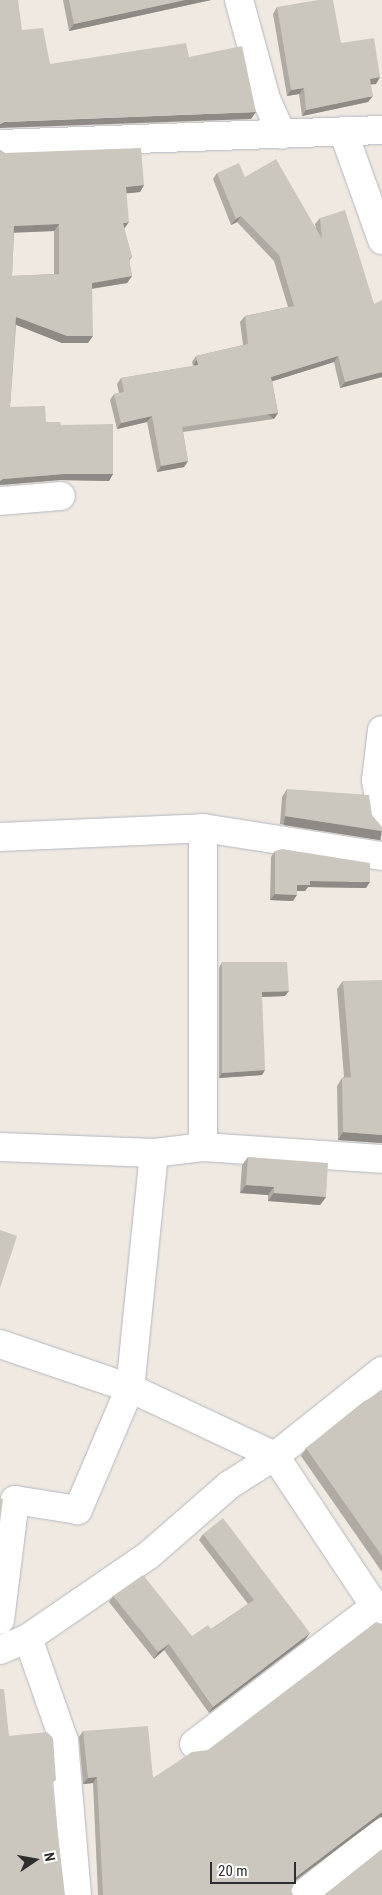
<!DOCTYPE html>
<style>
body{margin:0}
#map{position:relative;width:382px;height:1895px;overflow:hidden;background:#efe9e1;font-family:"Roboto Condensed",sans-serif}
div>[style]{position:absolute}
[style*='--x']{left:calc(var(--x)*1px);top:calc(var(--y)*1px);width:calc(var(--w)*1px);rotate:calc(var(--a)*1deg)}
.roads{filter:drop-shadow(0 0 1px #b4b7c1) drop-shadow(0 0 1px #b4b7c1)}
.street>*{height:28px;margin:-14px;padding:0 14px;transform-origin:14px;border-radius:14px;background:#fff}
.secondary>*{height:28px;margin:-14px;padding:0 14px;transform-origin:14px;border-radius:14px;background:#fff}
.wall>*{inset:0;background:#afaba4}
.shaded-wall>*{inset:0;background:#8e8b86;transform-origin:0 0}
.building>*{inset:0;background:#cbc7bf}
span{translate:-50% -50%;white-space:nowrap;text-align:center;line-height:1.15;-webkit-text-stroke:5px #fff;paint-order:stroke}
.north{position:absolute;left:10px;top:1835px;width:50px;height:50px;-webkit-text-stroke:4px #fff;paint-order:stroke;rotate:78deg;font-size:14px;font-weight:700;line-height:20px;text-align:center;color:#2e2e2e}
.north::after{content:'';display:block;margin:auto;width:18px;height:22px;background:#2e2e2e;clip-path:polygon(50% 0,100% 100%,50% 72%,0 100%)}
.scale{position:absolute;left:210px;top:1862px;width:86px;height:22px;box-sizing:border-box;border:2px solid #2e2e2e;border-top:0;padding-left:6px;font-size:15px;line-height:18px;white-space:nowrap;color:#2e2e2e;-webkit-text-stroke:4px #fff;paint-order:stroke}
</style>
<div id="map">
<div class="roads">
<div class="street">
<i style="--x:239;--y:0;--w:103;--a:74.7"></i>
<i style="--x:266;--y:99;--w:39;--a:66"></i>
<i style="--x:343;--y:131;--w:116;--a:70.3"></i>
<i style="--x:0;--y:144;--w:382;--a:-2.1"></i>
<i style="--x:0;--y:501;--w:61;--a:-4.7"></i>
<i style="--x:382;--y:730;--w:50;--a:96.8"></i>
<i style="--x:376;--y:780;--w:40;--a:81.5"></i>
<i style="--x:203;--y:828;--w:181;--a:8.9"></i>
<i style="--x:0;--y:837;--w:203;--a:-2.5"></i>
<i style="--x:203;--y:828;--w:319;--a:90"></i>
<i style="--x:203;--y:1147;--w:49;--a:173"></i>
<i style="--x:154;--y:1153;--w:236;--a:95.8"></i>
<i style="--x:130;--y:1388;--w:133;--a:113.1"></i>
<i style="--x:78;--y:1510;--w:64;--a:-171"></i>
<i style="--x:15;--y:1500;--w:121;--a:97.1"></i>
<i style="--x:0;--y:1147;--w:154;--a:2.2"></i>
<i style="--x:203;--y:1147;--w:179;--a:3.8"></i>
<i style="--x:0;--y:1344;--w:137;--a:18.7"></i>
<i style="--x:130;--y:1388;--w:160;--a:25.1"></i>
<i style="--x:275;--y:1456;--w:193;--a:56.4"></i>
<i style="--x:28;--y:1638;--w:109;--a:70.7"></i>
<i style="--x:64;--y:1741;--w:155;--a:85.2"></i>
<i style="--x:194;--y:1744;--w:226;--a:-37.3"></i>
<i style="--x:302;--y:1895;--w:102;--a:-38.2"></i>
</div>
<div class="secondary">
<i style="--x:0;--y:1650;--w:30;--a:-23"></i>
<i style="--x:28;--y:1638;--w:148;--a:-34.5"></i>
<i style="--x:150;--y:1554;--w:105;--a:-41.1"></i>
<i style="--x:229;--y:1485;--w:54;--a:-32.2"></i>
<i style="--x:275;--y:1456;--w:137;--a:-38.5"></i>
</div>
</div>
<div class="wall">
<i style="clip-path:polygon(63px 0,211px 0,69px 31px)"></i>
<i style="clip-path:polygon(277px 7px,341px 43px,380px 77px,376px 84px,371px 84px,368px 102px,302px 116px,299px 94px,287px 96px,273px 14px)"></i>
<i style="clip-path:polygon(evenodd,0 150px,5px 153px,144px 185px,140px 192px,126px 193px,124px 229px,132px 257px,129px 261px,132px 276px,127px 283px,92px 289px,88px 343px,62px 343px,16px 325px,10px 407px,46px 422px,61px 425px,113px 474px,109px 481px,60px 480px,0 485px,0 150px,54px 231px,54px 274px,12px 276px,14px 232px,54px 231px)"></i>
<i style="clip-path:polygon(217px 173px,245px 177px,316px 228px,315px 224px,320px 218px,382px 377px,340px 388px,334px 362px,272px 381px,278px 413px,274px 419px,183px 432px,188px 461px,184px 467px,157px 472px,147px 422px,117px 429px,110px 400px,114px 394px,119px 393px,117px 384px,121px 378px,193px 366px,192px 362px,196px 356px,243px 345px,240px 322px,245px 316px,288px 307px,274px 261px,237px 222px,231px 225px,213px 179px)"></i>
<i style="clip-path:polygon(287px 789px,372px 815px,382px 831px,376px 839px,280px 824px,282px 797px)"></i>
<i style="clip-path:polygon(275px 851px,366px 888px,308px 887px,305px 891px,297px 891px,293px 901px,270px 900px,271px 857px)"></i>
<i style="clip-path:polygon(222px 962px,285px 996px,262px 997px,262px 1075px,219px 1078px,219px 968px)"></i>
<i style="clip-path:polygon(343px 981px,382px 1143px,338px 1140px,337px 1086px,342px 1078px,344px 1077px,337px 989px)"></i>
<i style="clip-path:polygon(248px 1157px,326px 1197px,320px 1205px,268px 1201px,268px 1195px,240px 1193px,242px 1165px)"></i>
<i style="clip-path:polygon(382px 1391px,382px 1572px,301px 1456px,306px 1448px)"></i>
<i style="clip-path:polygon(203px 1534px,305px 1640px,209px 1713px,164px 1650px,154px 1659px,109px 1602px,113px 1596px,192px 1636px,211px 1629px,248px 1604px,199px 1540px)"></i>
<i style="clip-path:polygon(382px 1624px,382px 1817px,380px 1817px,295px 1881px,291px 1891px,293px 1895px,98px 1895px,93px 1783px,83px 1784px,79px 1737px,83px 1731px,153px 1778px,208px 1750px)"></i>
</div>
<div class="shaded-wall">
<i style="clip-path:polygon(185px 0,211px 0,69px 31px,74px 24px)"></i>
<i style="clip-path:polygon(380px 77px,376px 84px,366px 85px,370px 79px)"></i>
<i style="clip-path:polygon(304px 88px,299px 94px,287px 96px,291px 90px)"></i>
<i style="clip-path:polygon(373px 96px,368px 102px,302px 116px,306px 110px)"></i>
<i style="clip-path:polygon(256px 112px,251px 119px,0 128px,0 124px,4px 122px)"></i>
<i style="clip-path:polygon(144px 185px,140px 192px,121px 194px,126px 187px)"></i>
<i style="clip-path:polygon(241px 216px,237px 222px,231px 225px,236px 219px)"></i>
<i style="clip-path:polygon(129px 222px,124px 229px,123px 223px)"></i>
<i style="clip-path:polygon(59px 224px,54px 231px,9px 233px,14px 226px)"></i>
<i style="clip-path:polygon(132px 276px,127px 283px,88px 289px,92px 283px)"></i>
<i style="clip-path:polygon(16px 317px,93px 336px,88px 343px,62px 343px,12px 323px)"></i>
<i style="clip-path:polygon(338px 356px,334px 362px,267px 383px,271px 377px)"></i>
<i style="clip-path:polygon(382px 372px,382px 377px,340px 388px,345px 382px)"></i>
<i style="left:278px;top:413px;width:7px;height:97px;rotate:124deg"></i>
<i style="clip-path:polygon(152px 416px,147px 422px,117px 429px,121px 423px)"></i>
<i style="clip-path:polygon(188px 461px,184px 467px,157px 472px,161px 466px)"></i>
<i style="clip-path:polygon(64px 474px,113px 474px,109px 481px,60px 480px,0 485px,0 481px,3px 479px)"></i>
<i style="left:285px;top:816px;width:98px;height:9px;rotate:9deg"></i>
<i style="clip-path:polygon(310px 881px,370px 882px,366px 888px,308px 887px,305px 891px,293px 891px,297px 885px)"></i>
<i style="clip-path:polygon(275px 894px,297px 895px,293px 901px,270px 900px)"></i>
<i style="clip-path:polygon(289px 991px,285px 996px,258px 997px,262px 992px)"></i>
<i style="clip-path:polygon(265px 1070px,262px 1075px,219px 1078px,222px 1073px)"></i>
<i style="clip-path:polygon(343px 1132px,382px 1135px,382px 1143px,338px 1140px)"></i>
<i style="clip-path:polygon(246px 1185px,274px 1187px,268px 1195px,240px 1193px)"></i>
<i style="clip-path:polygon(274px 1193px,326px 1197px,320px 1205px,268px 1201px)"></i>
<i style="clip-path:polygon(310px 1633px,305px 1640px,209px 1713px,213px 1707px)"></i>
<i style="clip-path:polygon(169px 1644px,164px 1650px,154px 1659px,158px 1652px)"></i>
<i style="clip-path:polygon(97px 1777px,93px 1783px,83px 1784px,88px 1778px)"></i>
<i style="clip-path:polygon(382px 1812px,382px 1817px,380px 1817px,292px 1883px,296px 1877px)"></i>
</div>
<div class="building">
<i style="clip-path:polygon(0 0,18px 0,22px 30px,43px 28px,50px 64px,186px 43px,189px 57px,242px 46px,256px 112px,4px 122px,0 124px)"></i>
<i style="clip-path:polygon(69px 0,185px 0,74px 24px)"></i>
<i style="clip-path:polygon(318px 0,333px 0,341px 43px,374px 38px,380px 77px,370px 79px,373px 96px,306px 110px,304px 88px,291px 90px,277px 7px)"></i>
<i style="clip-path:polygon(evenodd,141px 148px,144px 185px,126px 187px,129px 222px,123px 223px,132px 257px,129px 258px,132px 276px,92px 283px,93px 336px,67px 336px,16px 317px,10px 407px,45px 406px,46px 422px,60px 422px,61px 425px,113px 424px,113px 474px,64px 474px,3px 479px,0 481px,0 150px,5px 153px,141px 148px,59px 224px,59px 274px,12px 276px,14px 226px,59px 224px)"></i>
<i style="clip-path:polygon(276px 159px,322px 239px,320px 218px,345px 210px,374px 304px,382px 300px,382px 372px,345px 382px,338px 356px,271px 377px,278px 413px,182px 427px,188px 461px,161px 466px,152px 416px,121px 423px,114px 394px,124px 392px,121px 378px,198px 365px,196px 356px,248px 344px,245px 316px,294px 306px,279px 255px,241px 216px,236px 219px,217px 173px,239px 163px,245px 177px)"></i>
<i style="clip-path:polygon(287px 789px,369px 795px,372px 815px,382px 827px,382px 831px,285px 816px)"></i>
<i style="clip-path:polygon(282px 849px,370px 863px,370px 882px,310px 881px,310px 885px,297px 885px,297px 895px,275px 894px,275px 851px)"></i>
<i style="clip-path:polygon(222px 962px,287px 962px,289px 991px,262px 992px,265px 1070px,222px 1073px)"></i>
<i style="clip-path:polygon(382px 980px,382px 1135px,343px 1132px,342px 1078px,351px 1077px,343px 981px)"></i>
<i style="clip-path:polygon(248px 1157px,328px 1163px,326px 1197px,274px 1193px,274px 1187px,246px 1185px)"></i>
<i style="clip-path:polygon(0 1230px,17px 1236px,0 1288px)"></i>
<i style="clip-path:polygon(382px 1391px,382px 1556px,306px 1448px,363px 1402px)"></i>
<i style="clip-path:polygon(0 1498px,3px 1499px,0 1523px)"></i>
<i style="clip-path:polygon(223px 1518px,310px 1633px,213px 1707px,169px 1644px,158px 1652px,113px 1596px,143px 1575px,192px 1636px,208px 1625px,211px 1629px,254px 1600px,203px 1534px)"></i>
<i style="clip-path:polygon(376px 1622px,382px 1624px,382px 1812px,296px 1877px,291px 1891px,293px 1895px,103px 1895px,97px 1777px,88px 1778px,83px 1731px,148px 1726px,153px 1778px,192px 1752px,208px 1750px)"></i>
<i style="clip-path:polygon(0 1689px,4px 1689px,9px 1736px,47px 1732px,53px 1738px,56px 1780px,52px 1783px,65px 1895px,0 1895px)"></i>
<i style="clip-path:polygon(382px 1849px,382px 1895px,324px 1895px)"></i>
</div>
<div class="north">N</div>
<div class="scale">20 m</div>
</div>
